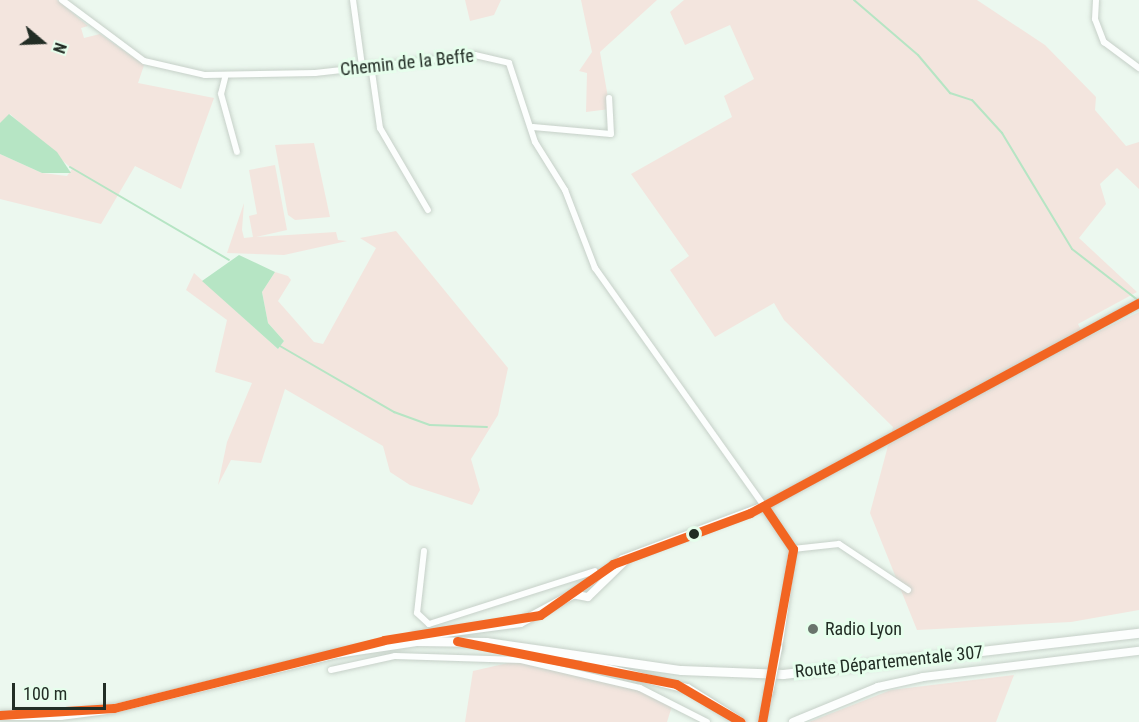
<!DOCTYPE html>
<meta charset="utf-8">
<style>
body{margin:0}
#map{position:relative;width:1139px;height:722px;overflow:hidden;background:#ecf8ef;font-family:"Roboto Condensed",sans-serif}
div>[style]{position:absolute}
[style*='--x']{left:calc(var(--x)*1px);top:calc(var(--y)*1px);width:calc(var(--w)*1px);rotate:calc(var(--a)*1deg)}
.green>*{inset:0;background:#f3e5de}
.water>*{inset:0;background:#b6e5c4}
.stream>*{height:2px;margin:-1px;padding:0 1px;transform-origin:1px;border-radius:1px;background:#b6e5c4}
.roads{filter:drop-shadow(0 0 2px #c6d0c8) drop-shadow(0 0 2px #c6d0c8)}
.minor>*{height:6px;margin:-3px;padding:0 3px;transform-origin:3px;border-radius:3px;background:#fcfefd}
.tertiary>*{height:8px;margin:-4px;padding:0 4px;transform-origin:4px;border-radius:4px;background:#fcfefd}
.primary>*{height:9px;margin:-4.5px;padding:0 4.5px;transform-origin:4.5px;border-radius:4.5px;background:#fcfefd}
.bridges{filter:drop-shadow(0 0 2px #c6d0c8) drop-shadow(0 0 2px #c6d0c8)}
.tertiary-bridge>*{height:8px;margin:-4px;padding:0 4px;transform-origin:4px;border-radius:4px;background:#fcfefd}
.bus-1>*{height:9px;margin:-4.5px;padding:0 4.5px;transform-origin:4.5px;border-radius:4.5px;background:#f26522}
.dots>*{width:16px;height:16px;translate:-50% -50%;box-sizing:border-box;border:3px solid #e6feec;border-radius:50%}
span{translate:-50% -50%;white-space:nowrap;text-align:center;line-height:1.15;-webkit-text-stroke:6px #e6feec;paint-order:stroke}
.street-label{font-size:18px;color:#222d25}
.poi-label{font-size:18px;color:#222d25}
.left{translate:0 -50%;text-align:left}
.north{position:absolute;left:12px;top:12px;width:60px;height:60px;-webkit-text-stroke:4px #e6feec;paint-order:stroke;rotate:109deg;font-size:16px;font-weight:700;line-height:24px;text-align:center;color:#222d25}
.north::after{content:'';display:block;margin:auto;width:21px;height:27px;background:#222d25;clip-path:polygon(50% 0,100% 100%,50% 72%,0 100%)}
.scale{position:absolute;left:12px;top:683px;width:94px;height:27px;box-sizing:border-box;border:3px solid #222d25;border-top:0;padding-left:8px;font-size:18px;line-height:21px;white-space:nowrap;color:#222d25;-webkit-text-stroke:4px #e6feec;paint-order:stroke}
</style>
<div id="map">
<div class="green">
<i style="clip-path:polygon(0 0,57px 0,88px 26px,81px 28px,84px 38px,100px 34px,144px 65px,138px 83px,214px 98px,181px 189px,135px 166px,101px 224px,0 199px,0 154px,42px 173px,67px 176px,72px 169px,10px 114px,0 124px)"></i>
<i style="clip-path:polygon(465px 0,501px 0,494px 15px,470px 21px)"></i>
<i style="clip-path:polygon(581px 0,657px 0,600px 52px,610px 109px,586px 112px,587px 73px,579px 71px,592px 52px)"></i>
<i style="clip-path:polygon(684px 0,977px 0,1045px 45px,1096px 97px,1095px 110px,1126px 146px,1139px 142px,1139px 189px,1117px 168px,1100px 184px,1106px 204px,1079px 238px,1137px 292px,1078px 324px,1085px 338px,1139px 312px,1139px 610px,1071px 622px,917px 630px,870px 513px,893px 427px,784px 320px,774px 303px,715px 337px,670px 270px,689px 256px,631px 174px,732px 117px,724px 96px,754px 79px,730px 25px,685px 45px,670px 12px)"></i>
<i style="clip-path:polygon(314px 143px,330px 217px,295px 220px,288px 215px,275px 145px)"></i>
<i style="clip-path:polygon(275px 165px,287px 230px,256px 237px,336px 232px,338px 240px,347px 241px,284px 255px,227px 253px,244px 203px,242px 230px,244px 238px,253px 237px,249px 216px,257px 214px,249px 170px)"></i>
<i style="clip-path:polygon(396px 231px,508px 368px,498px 415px,471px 459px,480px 490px,472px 505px,410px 485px,390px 472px,383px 446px,285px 389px,261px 463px,231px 460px,218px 485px,227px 442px,252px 383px,215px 372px,227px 320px,186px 290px,194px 273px,278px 349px,284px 341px,268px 323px,262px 292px,275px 272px,288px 276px,291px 280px,278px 301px,314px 342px,323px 344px,376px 248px,360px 238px)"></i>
<i style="clip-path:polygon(521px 660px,627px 685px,673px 703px,667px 722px,465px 722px,473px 671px)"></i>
<i style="clip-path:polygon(1014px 675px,996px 722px,809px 722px,891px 690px)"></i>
</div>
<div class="water">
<i style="clip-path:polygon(9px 114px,57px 152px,71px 173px,42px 173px,0 154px,0 123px)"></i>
<i style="clip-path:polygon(239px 255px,275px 272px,262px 292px,268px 323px,284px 341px,278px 349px,202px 281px)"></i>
</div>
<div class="stream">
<i style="--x:854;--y:0;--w:84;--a:40.7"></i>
<i style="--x:918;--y:55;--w:50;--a:49.9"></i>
<i style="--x:950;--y:93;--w:23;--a:18"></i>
<i style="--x:972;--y:100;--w:45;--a:47.7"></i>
<i style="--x:1002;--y:133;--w:135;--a:58.9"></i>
<i style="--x:1072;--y:249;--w:85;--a:37.8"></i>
<i style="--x:70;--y:167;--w:184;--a:30.3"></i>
<i style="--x:280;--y:346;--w:132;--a:30.1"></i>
<i style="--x:394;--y:412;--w:38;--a:20"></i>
<i style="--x:430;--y:425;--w:57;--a:2"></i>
</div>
<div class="roads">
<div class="minor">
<i style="--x:62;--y:0;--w:102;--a:36.6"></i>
<i style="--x:144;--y:61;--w:63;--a:12.9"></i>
<i style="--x:205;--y:75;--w:110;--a:-1"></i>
<i style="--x:315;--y:73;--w:161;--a:-6.4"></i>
<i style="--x:475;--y:55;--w:35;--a:13"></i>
<i style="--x:509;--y:63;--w:83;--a:71.8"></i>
<i style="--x:535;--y:142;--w:57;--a:58"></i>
<i style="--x:565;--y:190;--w:84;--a:69"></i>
<i style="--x:595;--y:268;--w:292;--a:54.6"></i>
<i style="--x:353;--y:0;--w:67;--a:82.2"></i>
<i style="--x:1096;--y:0;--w:19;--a:93"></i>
<i style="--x:1095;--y:19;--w:25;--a:69"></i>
<i style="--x:1104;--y:42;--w:44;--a:36.6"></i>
<i style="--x:371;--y:65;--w:64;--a:81.9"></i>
<i style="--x:380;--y:128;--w:95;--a:59.7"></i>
<i style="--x:225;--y:78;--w:16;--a:104"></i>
<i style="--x:221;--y:94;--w:60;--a:74.6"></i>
<i style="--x:533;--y:127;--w:78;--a:5.1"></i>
<i style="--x:611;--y:134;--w:36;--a:-93"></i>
<i style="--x:793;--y:549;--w:46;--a:-6.2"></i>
<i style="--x:839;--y:544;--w:83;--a:33.7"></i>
<i style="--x:424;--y:551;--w:62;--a:96.4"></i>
<i style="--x:417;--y:613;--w:16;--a:43"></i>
<i style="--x:429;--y:624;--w:174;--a:-17.7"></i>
<i style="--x:331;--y:670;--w:66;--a:-12.3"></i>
<i style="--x:395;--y:656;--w:126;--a:1.8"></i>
<i style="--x:521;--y:660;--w:122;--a:13.2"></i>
<i style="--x:640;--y:688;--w:75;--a:26.9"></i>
</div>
<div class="tertiary">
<i style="--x:764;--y:506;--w:52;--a:56"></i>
<i style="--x:793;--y:549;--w:100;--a:98.6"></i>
<i style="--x:572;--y:594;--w:62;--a:-34.5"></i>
<i style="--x:623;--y:559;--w:151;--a:-20.6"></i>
<i style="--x:764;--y:506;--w:426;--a:-28.4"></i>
<i style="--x:572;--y:594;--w:16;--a:11"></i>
<i style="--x:588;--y:597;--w:52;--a:-44.2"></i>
<i style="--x:762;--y:722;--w:31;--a:-77"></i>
<i style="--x:793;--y:722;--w:92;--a:-22.4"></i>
<i style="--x:878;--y:687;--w:46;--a:-12.5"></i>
<i style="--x:923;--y:677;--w:218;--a:-6.9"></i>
</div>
<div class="primary">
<i style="--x:415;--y:636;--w:106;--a:-7.6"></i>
<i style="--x:520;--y:622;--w:59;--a:-28.3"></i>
<i style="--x:585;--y:663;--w:105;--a:13.8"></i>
<i style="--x:687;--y:688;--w:64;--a:32.2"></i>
<i style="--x:0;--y:715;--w:60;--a:0"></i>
<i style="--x:60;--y:715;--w:54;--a:-7.4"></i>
<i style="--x:114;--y:708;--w:229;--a:-13.9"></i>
<i style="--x:336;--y:653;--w:81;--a:-8.5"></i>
<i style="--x:416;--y:641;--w:70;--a:0.8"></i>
<i style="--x:486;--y:642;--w:197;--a:8.2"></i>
<i style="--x:681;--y:670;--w:102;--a:2.2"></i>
<i style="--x:783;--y:674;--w:358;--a:-6.6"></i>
</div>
</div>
<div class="bridges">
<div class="tertiary-bridge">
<i style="--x:769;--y:692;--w:45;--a:-78.4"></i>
</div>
</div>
<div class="bus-1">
<i style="--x:457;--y:641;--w:223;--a:11.1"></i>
<i style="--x:676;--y:684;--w:75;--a:30.3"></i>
<i style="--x:0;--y:715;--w:114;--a:-3.5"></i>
<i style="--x:114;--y:708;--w:278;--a:-14.1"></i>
<i style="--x:384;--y:640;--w:158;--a:-9.1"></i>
<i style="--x:540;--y:615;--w:89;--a:-34.9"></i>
<i style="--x:613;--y:564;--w:146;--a:-20.4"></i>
<i style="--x:750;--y:513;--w:442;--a:-28.4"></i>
<i style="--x:762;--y:722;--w:176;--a:-79.8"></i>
<i style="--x:793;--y:549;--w:52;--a:-124"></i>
</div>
<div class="dots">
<i style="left:694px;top:534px;background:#222d25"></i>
<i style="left:813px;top:629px;background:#69746c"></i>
</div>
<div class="street-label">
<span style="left:407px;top:63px;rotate:-6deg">Chemin de la Beffe</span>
<span style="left:889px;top:662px;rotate:-6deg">Route Départementale 307</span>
</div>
<div class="poi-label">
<span class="left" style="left:825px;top:629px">Radio Lyon</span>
</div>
<div class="north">N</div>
<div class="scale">100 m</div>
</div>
